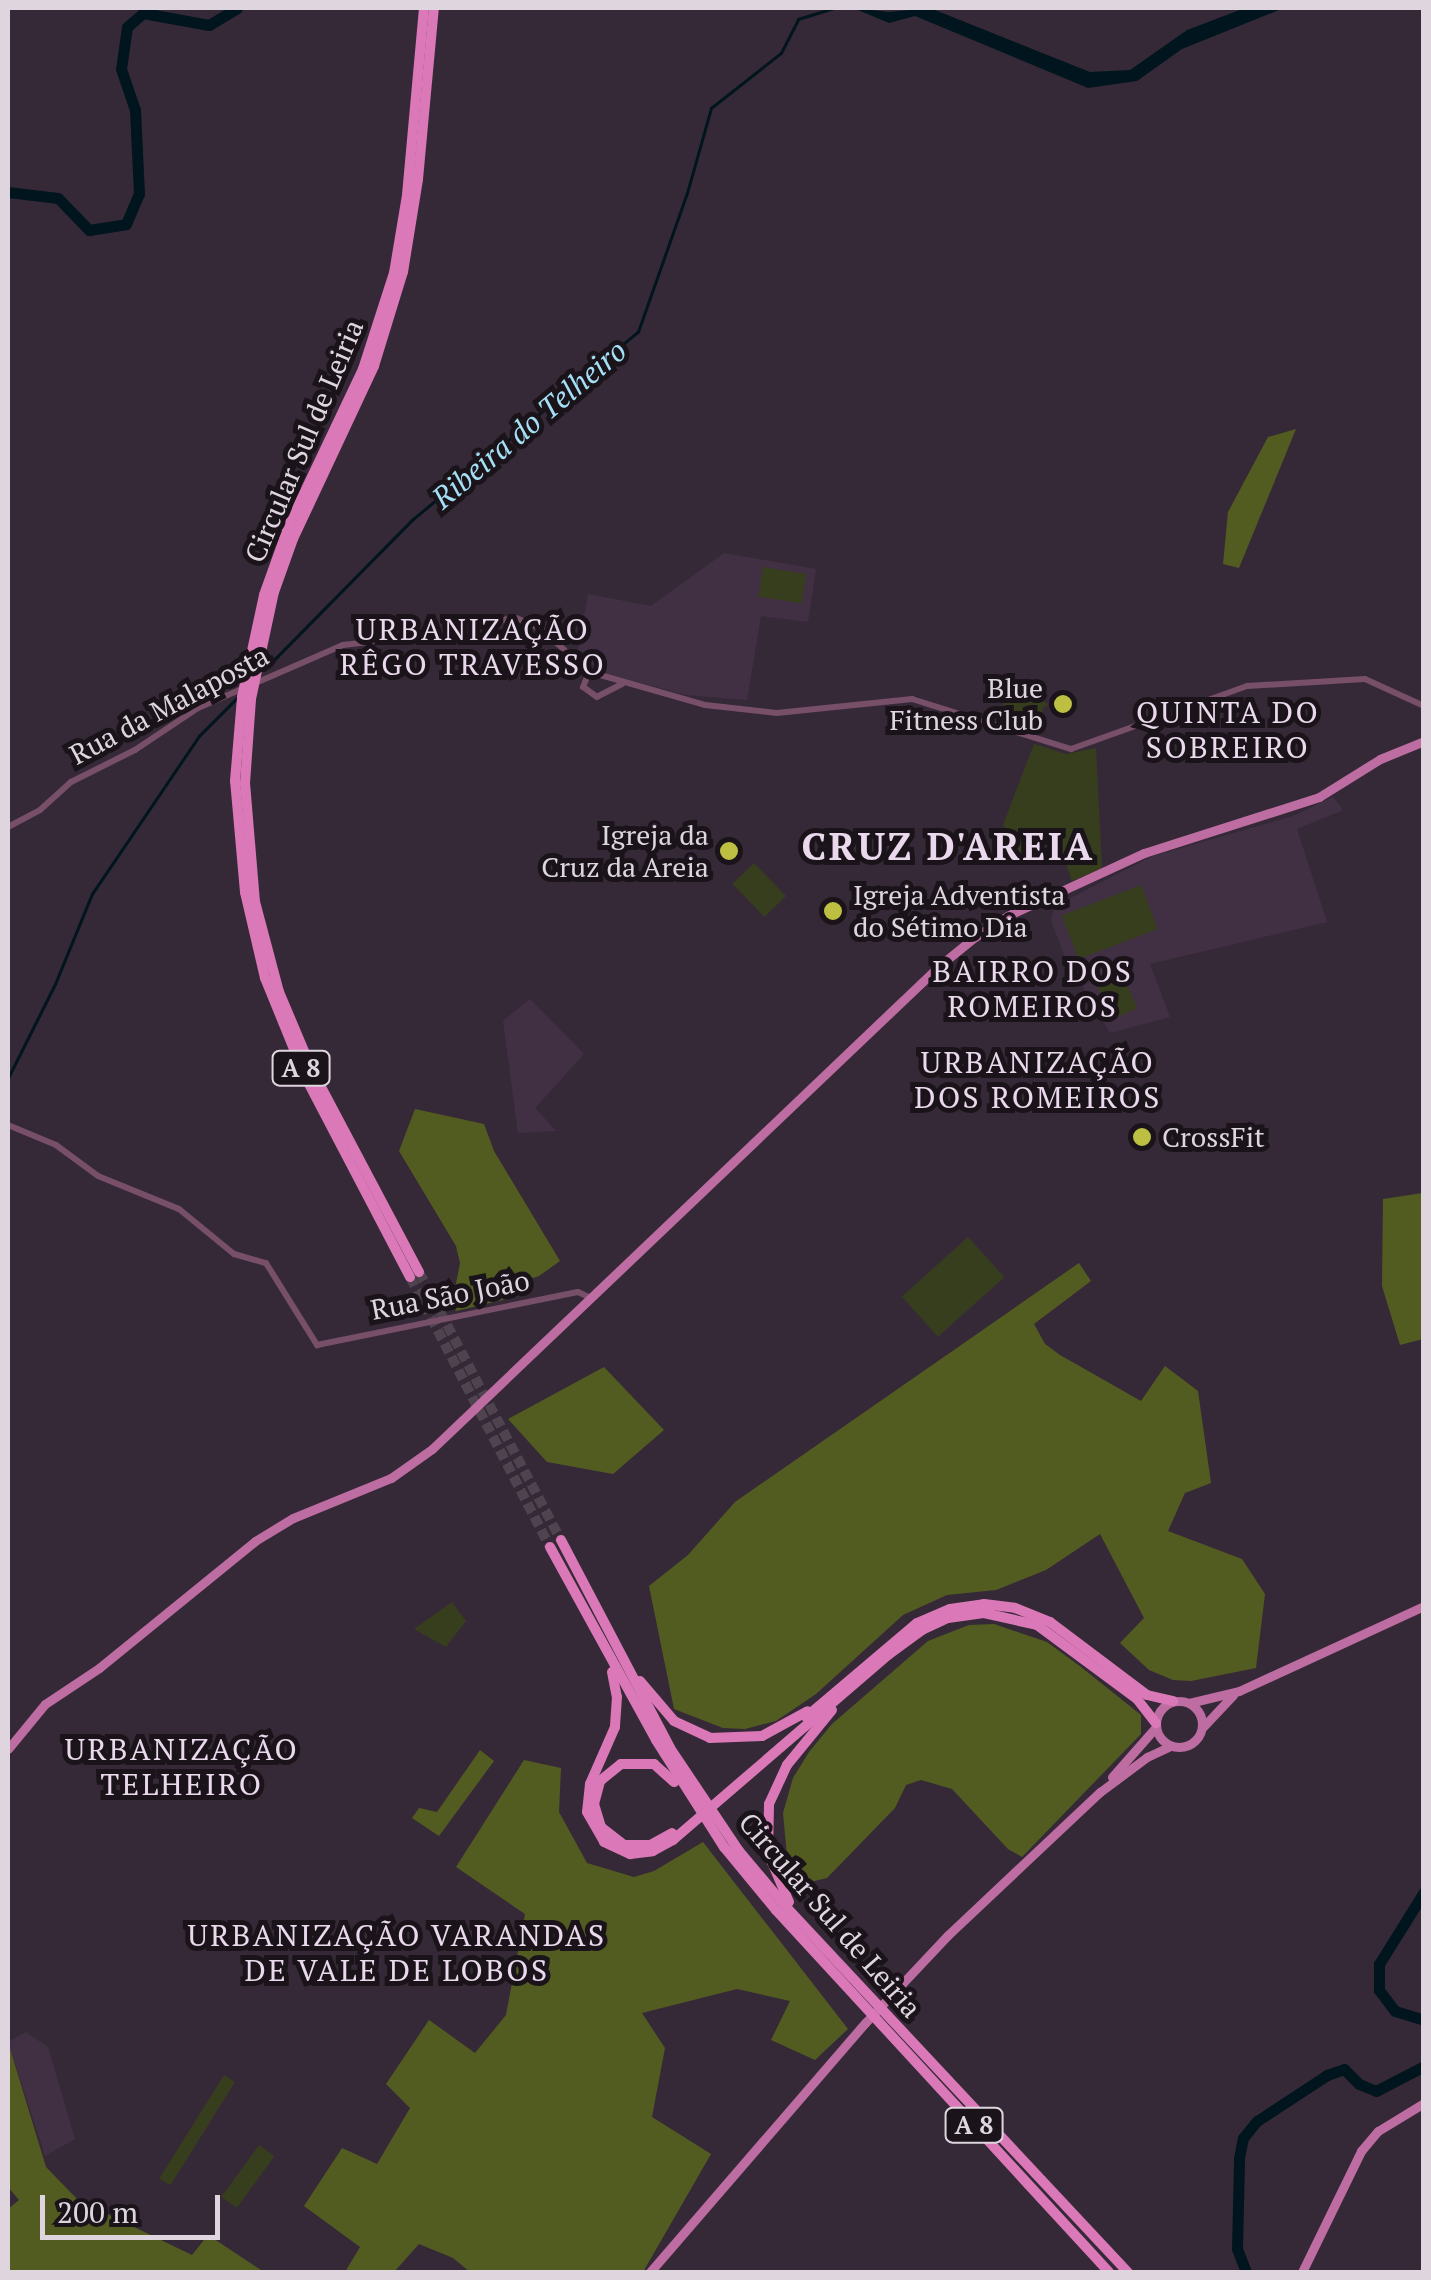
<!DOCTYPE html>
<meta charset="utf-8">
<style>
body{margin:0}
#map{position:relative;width:1431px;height:2280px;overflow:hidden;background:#362937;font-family:"PT Serif",serif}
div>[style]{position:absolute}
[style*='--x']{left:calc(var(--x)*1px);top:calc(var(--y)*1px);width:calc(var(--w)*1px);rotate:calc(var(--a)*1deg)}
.built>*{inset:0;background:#413044}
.green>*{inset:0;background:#373e1e;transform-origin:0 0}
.forest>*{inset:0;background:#525c21}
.water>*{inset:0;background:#00151d}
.stream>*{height:2.5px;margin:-1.25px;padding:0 1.25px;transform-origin:1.25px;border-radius:1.25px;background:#00151d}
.river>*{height:11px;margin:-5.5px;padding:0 5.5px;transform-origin:5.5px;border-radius:5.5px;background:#00151d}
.highway-tunnel>*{height:10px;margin-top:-5px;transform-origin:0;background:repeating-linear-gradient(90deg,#4f4350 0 10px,transparent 0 15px)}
.minor>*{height:6px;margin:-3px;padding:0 3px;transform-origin:3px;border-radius:3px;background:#774f68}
.major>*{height:9px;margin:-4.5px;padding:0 4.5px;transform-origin:4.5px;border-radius:4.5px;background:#be6da2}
.major>.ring{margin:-4.5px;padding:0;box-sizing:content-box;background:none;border:9px solid #be6da2;border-radius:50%}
.highway>*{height:10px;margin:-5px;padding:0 5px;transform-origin:5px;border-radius:5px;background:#da78b8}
.dots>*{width:28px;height:28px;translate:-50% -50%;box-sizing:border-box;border:5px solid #1a141a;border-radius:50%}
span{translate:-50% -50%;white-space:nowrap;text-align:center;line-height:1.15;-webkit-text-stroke:10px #1a141a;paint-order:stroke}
.shield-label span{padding:2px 8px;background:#1a141a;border:2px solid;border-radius:8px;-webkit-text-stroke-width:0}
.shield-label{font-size:25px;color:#ded5df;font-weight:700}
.street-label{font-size:28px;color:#ded5df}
.poi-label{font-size:28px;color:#ded5df}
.right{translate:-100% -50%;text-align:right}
.left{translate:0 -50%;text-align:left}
.water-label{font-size:30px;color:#a4dff6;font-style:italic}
.neighbourhood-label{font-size:30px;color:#ead9ec;letter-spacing:2.5px}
.district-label{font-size:38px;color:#ead9ec;font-weight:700;letter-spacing:2.5px}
.frame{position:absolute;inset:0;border:10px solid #ded5df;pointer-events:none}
.scale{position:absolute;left:40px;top:2195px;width:180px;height:45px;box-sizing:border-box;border:5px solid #ded5df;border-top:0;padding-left:12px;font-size:30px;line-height:35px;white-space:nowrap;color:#ded5df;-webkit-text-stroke:8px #1a141a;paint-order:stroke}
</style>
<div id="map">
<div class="built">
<i style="clip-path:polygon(724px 553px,816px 569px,808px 622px,761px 616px,747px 700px,686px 695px,609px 674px,577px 656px,588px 594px,651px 606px)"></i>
<i style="clip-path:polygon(1333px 797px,1343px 810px,1297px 829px,1327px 922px,1150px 964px,1170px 1017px,1110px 1033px,1063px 952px,1051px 920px,1055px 906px,1153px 856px,1293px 816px)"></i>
<i style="clip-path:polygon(530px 999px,584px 1054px,535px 1108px,556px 1131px,518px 1133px,503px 1021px)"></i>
<i style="clip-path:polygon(26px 2032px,48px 2047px,75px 2139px,45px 2156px,8px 2042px)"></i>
</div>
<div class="green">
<i style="left:763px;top:567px;width:44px;height:30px;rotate:9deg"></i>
<i style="clip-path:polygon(1009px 690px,1049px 704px,1043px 708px,1038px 732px,1007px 723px,1008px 716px,1000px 713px)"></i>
<i style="clip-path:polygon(1034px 744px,1066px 754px,1096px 748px,1102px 868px,1072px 881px,1057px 839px,1020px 853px,1003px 825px)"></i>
<i style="left:754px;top:863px;width:46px;height:30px;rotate:46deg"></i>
<i style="left:1141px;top:885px;width:47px;height:85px;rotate:69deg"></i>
<i style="left:1120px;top:968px;width:44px;height:28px;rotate:67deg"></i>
<i style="left:968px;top:1237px;width:54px;height:89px;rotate:48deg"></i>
<i style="clip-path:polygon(452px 1602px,466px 1621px,446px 1647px,414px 1629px)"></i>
<i style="left:224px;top:2075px;width:13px;height:122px;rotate:32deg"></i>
<i style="left:259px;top:2145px;width:19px;height:64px;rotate:36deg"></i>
</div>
<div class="forest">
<i style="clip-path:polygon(1296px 429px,1239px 568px,1223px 564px,1228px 512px,1268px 437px)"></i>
<i style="clip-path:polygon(415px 1109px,484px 1124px,494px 1151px,560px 1261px,539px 1276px,515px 1284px,519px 1296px,456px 1311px,453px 1299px,460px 1263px,456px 1246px,399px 1151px)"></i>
<i style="clip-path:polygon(1423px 1193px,1423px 1339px,1400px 1345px,1382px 1286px,1383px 1199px)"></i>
<i style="clip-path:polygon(1079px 1263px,1091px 1281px,1034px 1324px,1045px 1344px,1060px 1355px,1141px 1401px,1165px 1366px,1198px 1391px,1211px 1483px,1185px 1493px,1168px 1531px,1242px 1559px,1265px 1594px,1256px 1668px,1191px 1681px,1173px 1680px,1149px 1670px,1120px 1643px,1144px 1618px,1100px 1534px,1046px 1570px,996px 1590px,947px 1595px,903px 1615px,816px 1694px,776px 1721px,745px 1729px,723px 1728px,674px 1709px,649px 1586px,688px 1555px,735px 1502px)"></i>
<i style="clip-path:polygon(604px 1367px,664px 1430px,613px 1474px,547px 1462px,508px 1419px)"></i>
<i style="clip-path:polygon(994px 1624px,1047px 1642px,1081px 1667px,1141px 1715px,1141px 1734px,1022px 1857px,1008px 1849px,952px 1789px,921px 1780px,906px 1785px,895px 1808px,827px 1878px,802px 1884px,787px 1856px,783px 1813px,793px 1778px,809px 1752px,832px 1724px,928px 1641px,969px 1625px)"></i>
<i style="clip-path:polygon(480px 1750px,494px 1761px,439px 1836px,412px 1818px,419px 1808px,437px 1812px)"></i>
<i style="clip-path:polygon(524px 1760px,561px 1768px,559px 1812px,587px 1863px,634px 1877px,654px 1871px,703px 1842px,848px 2029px,815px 2060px,771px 2040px,790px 2001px,737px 1989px,642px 2013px,665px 2048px,652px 2117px,711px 2154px,643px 2272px,470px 2272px,453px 2258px,419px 2244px,394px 2272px,345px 2272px,360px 2247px,304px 2206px,342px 2148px,377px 2164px,410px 2108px,386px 2084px,429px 2020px,475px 2053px,506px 2015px,525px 1914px,456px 1867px)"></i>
<i style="clip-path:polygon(8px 2042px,46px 2167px,78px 2200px,192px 2255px,208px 2235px,264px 2272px,8px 2272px,8px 2209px,19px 2200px,8px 2187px)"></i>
</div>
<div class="water">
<i style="clip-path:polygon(853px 8px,889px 12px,930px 8px,1090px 72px,1130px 70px,1187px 30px,1245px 8px,1284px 8px,1182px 49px,1137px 81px,1088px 88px,915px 16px,889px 23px)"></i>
</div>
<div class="stream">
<i style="--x:264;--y:670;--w:211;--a:-45.4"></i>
<i style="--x:412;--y:520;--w:294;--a:-39.8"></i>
<i style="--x:638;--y:332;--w:147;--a:-70.6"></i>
<i style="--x:687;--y:193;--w:88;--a:-74.2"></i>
<i style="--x:711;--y:108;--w:89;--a:-38.2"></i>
<i style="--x:781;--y:53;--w:38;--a:-63"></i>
<i style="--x:798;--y:19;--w:37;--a:-17"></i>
<i style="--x:8;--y:1078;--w:105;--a:-63.4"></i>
<i style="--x:55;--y:984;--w:97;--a:-67.7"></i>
<i style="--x:92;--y:894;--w:191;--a:-55.9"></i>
<i style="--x:199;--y:736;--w:55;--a:-45"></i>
</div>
<div class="river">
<i style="--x:8;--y:192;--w:50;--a:6.8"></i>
<i style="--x:58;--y:198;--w:45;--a:45.9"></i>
<i style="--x:89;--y:230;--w:37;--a:-9"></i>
<i style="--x:126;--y:224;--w:33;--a:-67"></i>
<i style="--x:139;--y:194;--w:84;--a:-92.7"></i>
<i style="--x:135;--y:110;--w:43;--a:-108.9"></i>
<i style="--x:121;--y:69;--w:42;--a:-81.9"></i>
<i style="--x:127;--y:27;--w:21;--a:-41"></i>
<i style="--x:143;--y:13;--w:67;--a:10.3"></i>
<i style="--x:209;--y:25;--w:33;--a:-31"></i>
<i style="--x:1424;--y:1892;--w:85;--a:122"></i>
<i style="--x:1379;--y:1964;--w:26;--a:90"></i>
<i style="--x:1379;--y:1990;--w:26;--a:53"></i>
<i style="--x:1395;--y:2011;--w:30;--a:17"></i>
<i style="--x:1246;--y:2272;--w:25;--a:-111"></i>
<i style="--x:1237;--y:2249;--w:91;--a:-88.7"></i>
<i style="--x:1239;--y:2158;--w:20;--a:-79"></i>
<i style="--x:1243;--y:2138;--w:22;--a:-51"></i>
<i style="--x:1257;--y:2121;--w:84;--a:-33.3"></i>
<i style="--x:1327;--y:2075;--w:18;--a:-19"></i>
<i style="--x:1344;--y:2069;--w:21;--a:45"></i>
<i style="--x:1359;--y:2084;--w:18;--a:22"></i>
<i style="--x:1376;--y:2091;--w:54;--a:-27.5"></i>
</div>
<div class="highway-tunnel">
<i style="--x:419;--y:1272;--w:303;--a:62.1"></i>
<i style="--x:410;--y:1277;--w:304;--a:62.6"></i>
</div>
<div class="minor">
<i style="--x:622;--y:684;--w:28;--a:153"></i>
<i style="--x:597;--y:697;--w:17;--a:-144"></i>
<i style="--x:583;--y:687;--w:11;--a:-68"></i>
<i style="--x:587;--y:677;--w:10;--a:-17"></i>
<i style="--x:597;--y:674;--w:112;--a:16"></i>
<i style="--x:705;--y:705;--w:72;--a:6.3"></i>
<i style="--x:777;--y:713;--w:136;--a:-5.9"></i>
<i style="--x:912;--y:699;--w:167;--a:17.5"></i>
<i style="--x:1071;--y:749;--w:187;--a:-19.7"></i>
<i style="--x:1247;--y:686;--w:118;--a:-3.4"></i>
<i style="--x:1365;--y:679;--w:65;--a:24.6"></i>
<i style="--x:8;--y:827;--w:36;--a:-28"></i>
<i style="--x:40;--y:810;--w:42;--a:-42.1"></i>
<i style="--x:71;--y:782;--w:72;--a:-26.6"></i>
<i style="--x:135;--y:750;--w:76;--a:-33.7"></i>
<i style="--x:198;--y:708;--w:158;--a:-23.5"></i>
<i style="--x:343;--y:645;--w:123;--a:-6.5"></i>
<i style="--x:465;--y:631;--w:51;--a:-15.9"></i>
<i style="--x:514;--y:617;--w:32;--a:24"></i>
<i style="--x:543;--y:630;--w:66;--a:43.2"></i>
<i style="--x:8;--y:1125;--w:52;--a:22.6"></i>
<i style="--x:56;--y:1145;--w:52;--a:36.4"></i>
<i style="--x:98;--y:1176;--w:87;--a:22.2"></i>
<i style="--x:179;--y:1209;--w:71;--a:39.3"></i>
<i style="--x:234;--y:1254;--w:33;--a:16"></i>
<i style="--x:266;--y:1263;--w:97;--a:58.1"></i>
<i style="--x:317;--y:1345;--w:266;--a:-11.5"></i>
<i style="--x:578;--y:1292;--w:14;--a:25"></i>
</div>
<div class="major">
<i class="ring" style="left:1156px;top:1701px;width:37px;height:37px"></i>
<i style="--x:1189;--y:1703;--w:51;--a:-13.5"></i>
<i style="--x:1239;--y:1691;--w:204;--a:-24.7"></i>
<i style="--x:1203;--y:1727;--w:44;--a:-46.8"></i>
<i style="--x:8;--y:1749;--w:58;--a:-50.6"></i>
<i style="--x:45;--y:1704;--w:65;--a:-33.7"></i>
<i style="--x:99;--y:1668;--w:201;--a:-39.1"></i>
<i style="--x:255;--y:1541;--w:44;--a:-31.2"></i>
<i style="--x:293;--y:1518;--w:106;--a:-22.2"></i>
<i style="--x:391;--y:1478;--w:50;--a:-35.3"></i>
<i style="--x:432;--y:1449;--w:700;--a:-43.61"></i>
<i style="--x:939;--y:966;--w:46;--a:-38.9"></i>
<i style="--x:975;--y:937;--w:38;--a:-33"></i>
<i style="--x:1007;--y:916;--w:151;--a:-24.7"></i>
<i style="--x:1144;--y:853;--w:184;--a:-17.7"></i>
<i style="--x:1319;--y:797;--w:72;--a:-31.9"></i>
<i style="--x:1380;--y:759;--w:48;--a:-22.2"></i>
<i style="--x:1112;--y:1777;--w:67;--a:-48.7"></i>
<i style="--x:650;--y:2272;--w:330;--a:-49.2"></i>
<i style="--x:866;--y:2022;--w:120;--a:-46.7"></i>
<i style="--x:948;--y:1935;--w:209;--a:-43.3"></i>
<i style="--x:1100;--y:1792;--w:59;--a:-36.7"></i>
<i style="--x:1147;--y:1757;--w:26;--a:-25"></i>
<i style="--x:1302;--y:2272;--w:135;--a:-64"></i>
<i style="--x:1361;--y:2151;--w:26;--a:-50"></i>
<i style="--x:1378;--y:2131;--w:54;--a:-31.3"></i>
</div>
<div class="highway">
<i style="--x:419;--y:1272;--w:229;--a:-117.9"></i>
<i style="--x:312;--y:1070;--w:85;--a:-112.9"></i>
<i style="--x:279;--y:992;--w:93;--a:-104.9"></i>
<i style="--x:255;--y:902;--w:119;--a:-94.8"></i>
<i style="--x:245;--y:783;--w:84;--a:-85.9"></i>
<i style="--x:251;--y:699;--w:109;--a:-77.9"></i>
<i style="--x:274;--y:592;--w:56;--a:-70.3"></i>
<i style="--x:293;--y:539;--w:191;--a:-64.9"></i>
<i style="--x:374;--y:366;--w:98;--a:-72.9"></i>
<i style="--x:403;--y:272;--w:94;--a:-80.8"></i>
<i style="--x:418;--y:179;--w:172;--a:-84.7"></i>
<i style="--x:410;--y:1277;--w:227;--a:-117.6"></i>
<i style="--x:305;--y:1076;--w:106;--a:-112.2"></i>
<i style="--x:265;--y:978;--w:88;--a:-103.1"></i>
<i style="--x:245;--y:892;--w:111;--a:-95.1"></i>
<i style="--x:235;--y:781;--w:84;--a:-85.2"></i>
<i style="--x:242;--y:697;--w:104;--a:-77.8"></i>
<i style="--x:264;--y:595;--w:74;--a:-70.3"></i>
<i style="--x:289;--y:525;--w:173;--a:-64.6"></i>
<i style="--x:363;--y:369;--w:101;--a:-72.1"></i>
<i style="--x:394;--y:273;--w:79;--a:-80.5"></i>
<i style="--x:407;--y:195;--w:188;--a:-84.8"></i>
<i style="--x:561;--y:1540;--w:235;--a:62.3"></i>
<i style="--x:670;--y:1748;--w:124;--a:56.2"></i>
<i style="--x:739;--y:1851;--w:75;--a:49.9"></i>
<i style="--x:787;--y:1908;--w:499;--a:46.9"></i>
<i style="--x:550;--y:1547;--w:220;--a:61.2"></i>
<i style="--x:656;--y:1740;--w:127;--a:57.6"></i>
<i style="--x:724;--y:1847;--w:82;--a:50.5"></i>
<i style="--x:776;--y:1910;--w:492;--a:47.4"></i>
<i style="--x:612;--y:1672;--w:25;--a:79"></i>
<i style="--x:617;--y:1697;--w:30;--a:94"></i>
<i style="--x:615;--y:1727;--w:62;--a:113.7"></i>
<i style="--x:590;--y:1784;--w:28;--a:96"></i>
<i style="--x:587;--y:1812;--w:34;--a:60"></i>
<i style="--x:604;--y:1842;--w:29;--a:25"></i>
<i style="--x:630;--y:1854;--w:23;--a:-7"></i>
<i style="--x:653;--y:1851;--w:23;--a:-29"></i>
<i style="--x:673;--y:1840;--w:284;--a:-40.7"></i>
<i style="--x:888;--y:1655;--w:42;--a:-36.3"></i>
<i style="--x:922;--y:1630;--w:29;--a:-25"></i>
<i style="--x:948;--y:1618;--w:36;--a:-8"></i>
<i style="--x:984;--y:1613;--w:54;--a:12.8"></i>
<i style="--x:1037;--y:1625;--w:124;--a:36.5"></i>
<i style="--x:1137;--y:1699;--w:31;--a:52"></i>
<i style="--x:640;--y:1681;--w:52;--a:49.6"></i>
<i style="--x:674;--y:1721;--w:40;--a:25"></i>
<i style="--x:710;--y:1738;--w:52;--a:-2.2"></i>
<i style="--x:762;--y:1736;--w:52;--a:-28.5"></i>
<i style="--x:806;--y:1717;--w:145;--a:-40.3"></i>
<i style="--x:917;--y:1623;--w:36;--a:-23"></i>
<i style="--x:950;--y:1609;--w:34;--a:-8"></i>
<i style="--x:984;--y:1604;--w:31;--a:7"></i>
<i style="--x:1015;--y:1608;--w:38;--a:22"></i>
<i style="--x:1050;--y:1622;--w:121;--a:37"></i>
<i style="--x:1147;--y:1695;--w:27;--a:13"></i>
<i style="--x:672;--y:1833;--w:25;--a:151"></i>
<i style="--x:650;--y:1845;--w:26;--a:180"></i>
<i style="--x:624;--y:1845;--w:29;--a:-142"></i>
<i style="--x:601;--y:1827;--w:24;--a:-107"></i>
<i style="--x:594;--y:1804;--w:24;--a:-75"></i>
<i style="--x:600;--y:1781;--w:27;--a:-39"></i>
<i style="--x:621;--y:1764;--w:33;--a:0"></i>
<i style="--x:654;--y:1764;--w:27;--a:42"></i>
<i style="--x:789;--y:1902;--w:53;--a:-113.2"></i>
<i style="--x:768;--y:1853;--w:49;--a:-88.8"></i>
<i style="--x:769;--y:1804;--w:43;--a:-65.2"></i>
<i style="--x:787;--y:1765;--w:71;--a:-50.7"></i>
</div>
<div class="dots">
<i style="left:1063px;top:704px;background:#bdbf43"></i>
<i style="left:729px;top:851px;background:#bdbf43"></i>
<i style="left:833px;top:911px;background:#bdbf43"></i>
<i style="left:1142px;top:1137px;background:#bdbf43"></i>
</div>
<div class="shield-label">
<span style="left:301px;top:1068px">A 8</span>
<span style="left:974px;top:2125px">A 8</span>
</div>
<div class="street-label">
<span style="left:304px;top:441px;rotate:-67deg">Circular Sul de Leiria</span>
<span style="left:169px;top:705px;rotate:-28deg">Rua da Malaposta</span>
<span style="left:450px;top:1295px;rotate:-11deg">Rua São João</span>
<span style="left:830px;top:1915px;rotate:49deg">Circular Sul de Leiria</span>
</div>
<div class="poi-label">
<span class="right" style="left:1043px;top:704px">Blue<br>Fitness Club</span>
<span class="right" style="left:709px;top:851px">Igreja da<br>Cruz da Areia</span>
<span class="left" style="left:853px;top:911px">Igreja Adventista<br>do Sétimo Dia</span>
<span class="left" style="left:1162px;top:1137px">CrossFit</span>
</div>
<div class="water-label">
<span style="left:529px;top:424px;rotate:-40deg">Ribeira do Telheiro</span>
</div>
<div class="neighbourhood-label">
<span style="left:473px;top:646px">URBANIZAÇÃO<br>RÊGO TRAVESSO</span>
<span style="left:1228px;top:729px">QUINTA DO<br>SOBREIRO</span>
<span style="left:1033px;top:988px">BAIRRO DOS<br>ROMEIROS</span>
<span style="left:1038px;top:1079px">URBANIZAÇÃO<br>DOS ROMEIROS</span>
<span style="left:182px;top:1766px">URBANIZAÇÃO<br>TELHEIRO</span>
<span style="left:397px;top:1952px">URBANIZAÇÃO VARANDAS<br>DE VALE DE LOBOS</span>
</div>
<div class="district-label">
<span style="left:948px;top:847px">CRUZ D'AREIA</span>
</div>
<div class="frame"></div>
<div class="scale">200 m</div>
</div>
